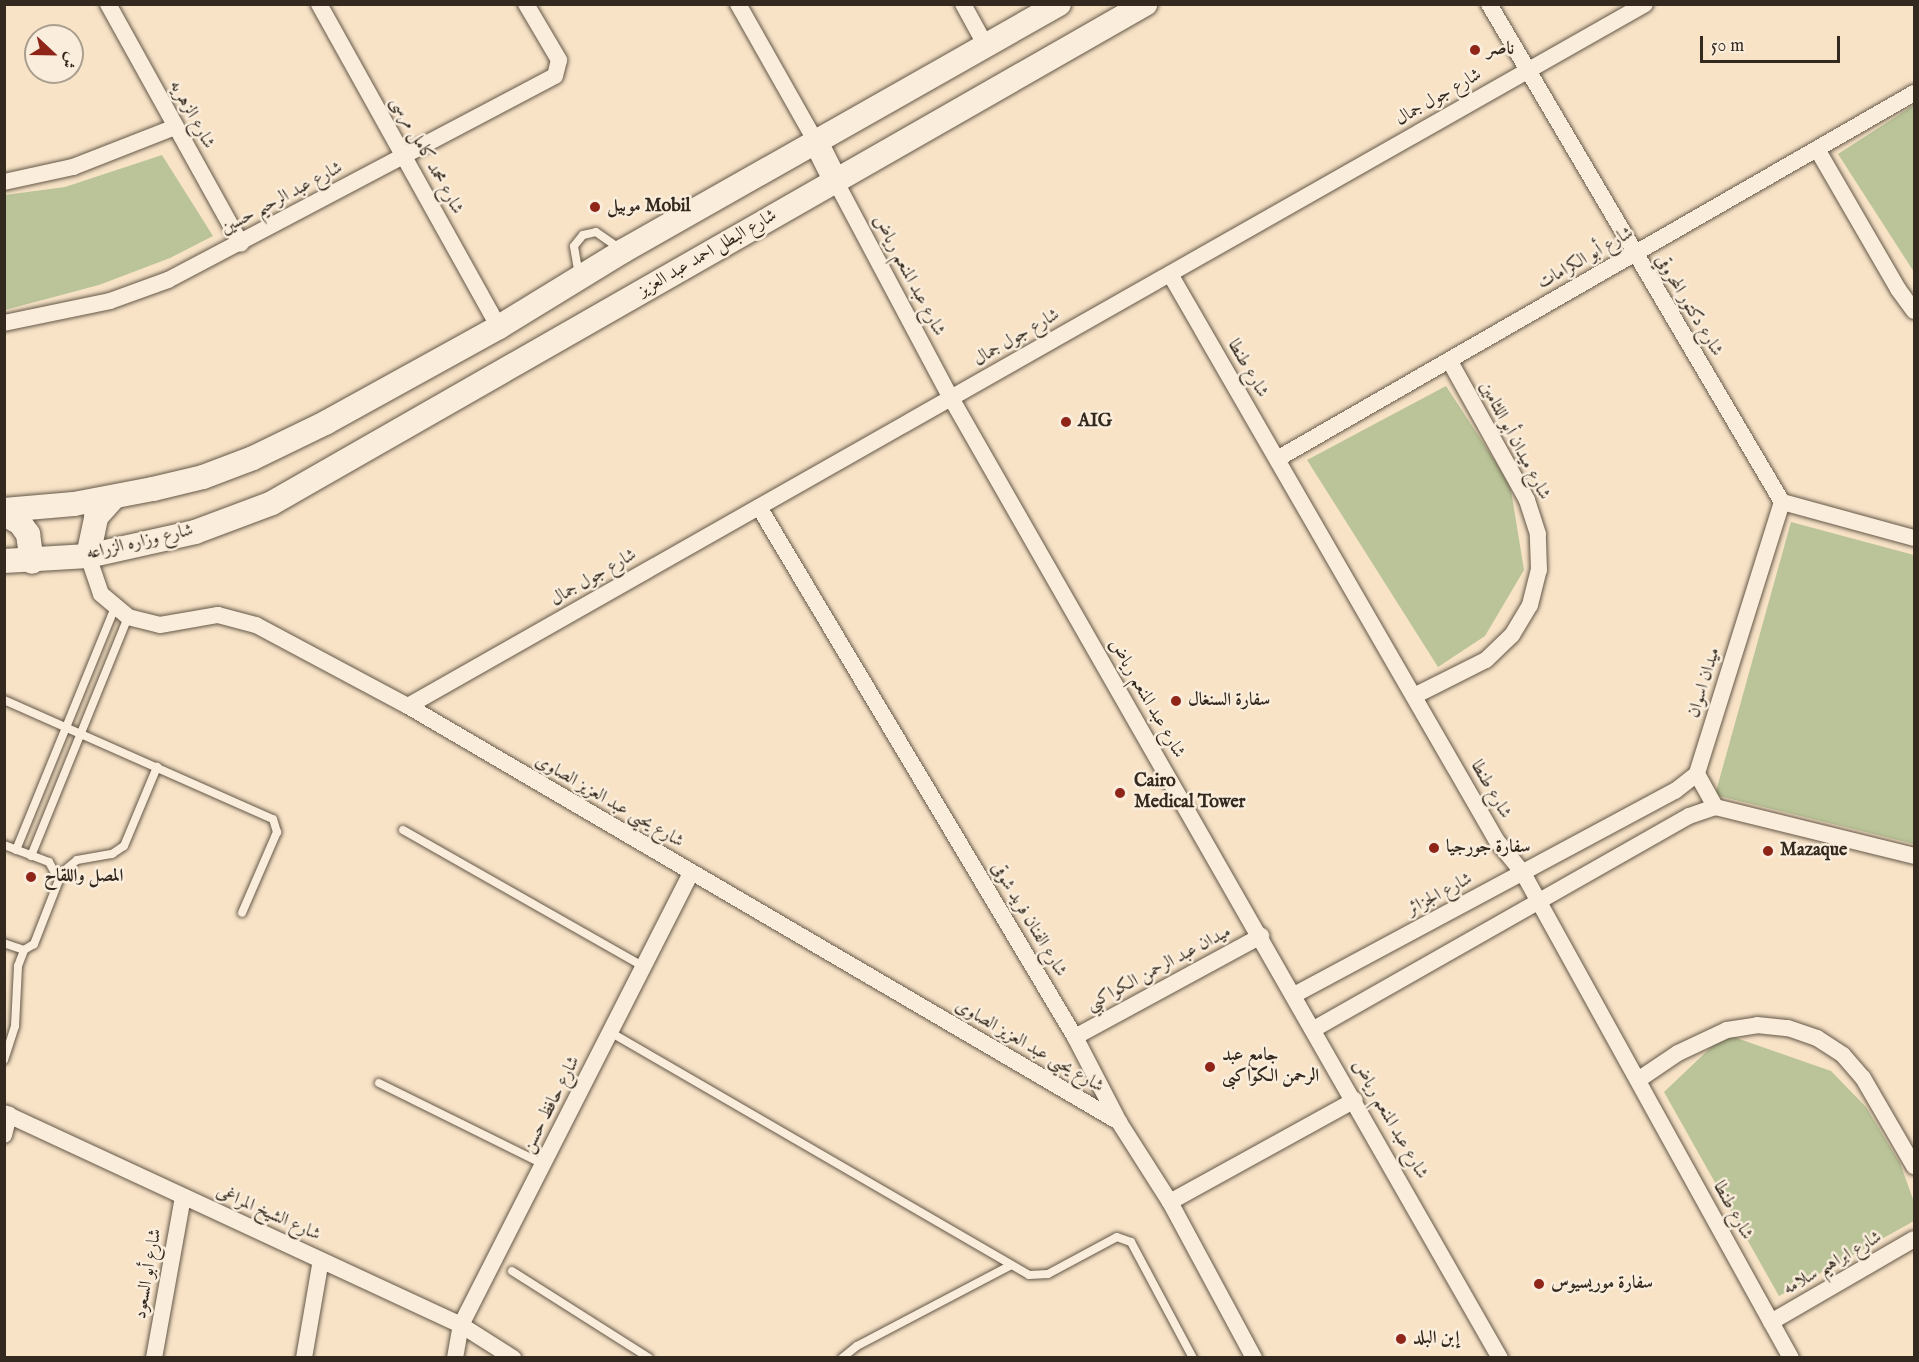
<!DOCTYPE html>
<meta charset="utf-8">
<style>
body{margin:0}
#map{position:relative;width:1919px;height:1362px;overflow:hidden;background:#f8e3c7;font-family:"IM FELL English",Amiri,serif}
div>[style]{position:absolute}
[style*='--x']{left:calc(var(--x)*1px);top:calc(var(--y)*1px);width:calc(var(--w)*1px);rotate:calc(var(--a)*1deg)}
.green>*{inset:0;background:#bac498}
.roads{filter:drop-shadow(0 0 2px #645848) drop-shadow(0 0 2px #645848)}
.service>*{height:8px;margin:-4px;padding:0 4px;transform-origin:4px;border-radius:4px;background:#faeddb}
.minor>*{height:16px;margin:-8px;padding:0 8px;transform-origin:8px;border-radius:8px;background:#faeddb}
.secondary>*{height:24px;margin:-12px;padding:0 12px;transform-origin:12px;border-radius:12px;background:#faeddb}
.dots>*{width:16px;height:16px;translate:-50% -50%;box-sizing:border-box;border:3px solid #faeddb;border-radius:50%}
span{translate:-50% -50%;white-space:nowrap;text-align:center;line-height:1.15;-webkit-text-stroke:5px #faeddb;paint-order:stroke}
.poi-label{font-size:18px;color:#33291e;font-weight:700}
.left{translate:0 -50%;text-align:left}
.street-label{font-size:18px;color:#33291e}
.frame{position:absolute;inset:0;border:6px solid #33291e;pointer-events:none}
.north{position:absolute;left:24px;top:24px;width:60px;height:60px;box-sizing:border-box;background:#faeddb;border:2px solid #aa9f8f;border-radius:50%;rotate:112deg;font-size:16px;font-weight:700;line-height:24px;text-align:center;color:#33291e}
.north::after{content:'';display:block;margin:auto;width:21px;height:27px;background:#8f2418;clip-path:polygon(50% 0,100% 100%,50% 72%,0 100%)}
.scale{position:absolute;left:1700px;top:36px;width:140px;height:27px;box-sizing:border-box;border:3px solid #33291e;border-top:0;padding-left:8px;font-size:18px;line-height:21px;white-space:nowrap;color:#33291e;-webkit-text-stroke:4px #faeddb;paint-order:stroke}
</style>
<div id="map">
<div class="green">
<i style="clip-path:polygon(1914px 105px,1914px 272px,1838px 154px)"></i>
<i style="clip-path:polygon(162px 155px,213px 236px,170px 258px,99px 285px,5px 310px,5px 195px,65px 187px)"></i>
<i style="clip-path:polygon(1446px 386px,1510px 484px,1524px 570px,1485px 636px,1438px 667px,1307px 460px)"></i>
<i style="clip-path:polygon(1791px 522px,1914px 555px,1914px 844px,1715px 795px)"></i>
<i style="clip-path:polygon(1725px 1034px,1831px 1071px,1866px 1107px,1900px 1163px,1914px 1202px,1914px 1221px,1779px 1296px,1664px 1092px)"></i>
</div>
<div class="roads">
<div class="service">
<i style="--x:579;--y:275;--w:29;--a:-100"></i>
<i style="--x:574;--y:246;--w:14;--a:-51"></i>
<i style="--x:583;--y:235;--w:13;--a:-13"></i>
<i style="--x:596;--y:232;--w:29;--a:35"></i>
<i style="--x:4;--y:700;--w:294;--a:23.9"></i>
<i style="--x:273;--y:819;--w:14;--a:73"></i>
<i style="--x:277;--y:832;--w:88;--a:113.4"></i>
<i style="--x:403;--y:830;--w:277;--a:29.6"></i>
<i style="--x:4;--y:845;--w:48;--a:20.7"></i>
<i style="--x:49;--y:862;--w:21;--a:61"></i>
<i style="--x:59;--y:880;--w:69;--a:111.3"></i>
<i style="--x:34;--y:944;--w:12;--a:149"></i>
<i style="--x:24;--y:950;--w:21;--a:-161"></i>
<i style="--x:16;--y:850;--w:261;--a:-67.8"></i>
<i style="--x:31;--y:856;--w:258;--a:-67.9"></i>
<i style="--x:59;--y:875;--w:23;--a:-40"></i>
<i style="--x:77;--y:860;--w:36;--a:-10"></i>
<i style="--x:112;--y:854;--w:14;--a:-34"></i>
<i style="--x:124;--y:846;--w:86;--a:-67.3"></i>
<i style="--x:610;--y:1032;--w:484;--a:30.1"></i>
<i style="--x:1029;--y:1275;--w:19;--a:-3"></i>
<i style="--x:1048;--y:1274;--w:78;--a:-28.2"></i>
<i style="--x:1117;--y:1237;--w:15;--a:20"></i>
<i style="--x:1131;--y:1242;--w:132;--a:61.9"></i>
<i style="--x:4;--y:1060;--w:36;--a:-72"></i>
<i style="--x:15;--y:1026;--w:60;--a:-87.1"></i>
<i style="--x:18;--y:966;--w:17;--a:-69"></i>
<i style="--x:379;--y:1083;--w:183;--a:26.3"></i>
<i style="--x:512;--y:1271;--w:162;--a:32.4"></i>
<i style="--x:842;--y:1358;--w:19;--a:-39"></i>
<i style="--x:857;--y:1346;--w:174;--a:-27.7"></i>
</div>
<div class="minor">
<i style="--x:108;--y:4;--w:274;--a:61"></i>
<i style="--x:319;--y:4;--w:370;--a:60.9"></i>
<i style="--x:738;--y:4;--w:159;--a:60.5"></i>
<i style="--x:963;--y:4;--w:48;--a:61.3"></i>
<i style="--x:1489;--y:4;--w:578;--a:59.53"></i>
<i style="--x:1817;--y:149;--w:162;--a:59.9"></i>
<i style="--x:1898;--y:289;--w:27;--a:54"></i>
<i style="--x:4;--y:182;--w:71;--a:-12.3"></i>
<i style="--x:73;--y:167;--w:110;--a:-21.4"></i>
<i style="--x:836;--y:182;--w:245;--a:62"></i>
<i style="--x:951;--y:398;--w:1106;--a:60.24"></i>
<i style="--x:1170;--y:274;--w:655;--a:60.03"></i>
<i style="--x:1497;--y:841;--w:41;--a:50.9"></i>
<i style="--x:1523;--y:873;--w:554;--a:61.08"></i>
<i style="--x:4;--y:323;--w:108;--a:-11.7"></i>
<i style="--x:110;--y:301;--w:62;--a:-19.9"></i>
<i style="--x:168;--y:280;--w:437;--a:-27.8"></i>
<i style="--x:555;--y:76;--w:16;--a:-76"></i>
<i style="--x:559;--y:60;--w:65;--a:-120.5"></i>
<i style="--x:1277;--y:459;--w:735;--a:-29.88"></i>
<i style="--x:759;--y:507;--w:617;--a:59.2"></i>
<i style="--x:1075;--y:1037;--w:96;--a:62.6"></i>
<i style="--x:1119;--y:1122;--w:95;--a:57.5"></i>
<i style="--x:1170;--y:1202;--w:177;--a:61.7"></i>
<i style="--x:1914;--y:538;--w:137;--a:-164.7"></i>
<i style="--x:1782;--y:502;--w:285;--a:107.4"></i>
<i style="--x:1697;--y:774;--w:38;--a:61"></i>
<i style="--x:1715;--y:807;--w:205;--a:13.8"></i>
<i style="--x:88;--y:556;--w:40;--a:71.1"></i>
<i style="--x:101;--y:594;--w:35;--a:40"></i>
<i style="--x:128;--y:617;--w:33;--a:14"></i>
<i style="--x:160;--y:625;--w:59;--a:-9.8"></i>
<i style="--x:218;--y:615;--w:39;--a:15"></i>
<i style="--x:256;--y:625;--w:172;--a:28.1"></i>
<i style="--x:408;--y:706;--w:824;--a:30.33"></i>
<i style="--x:1414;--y:696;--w:80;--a:-26.6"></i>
<i style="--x:1486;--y:660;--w:36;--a:-44"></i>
<i style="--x:1512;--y:635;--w:35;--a:-59"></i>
<i style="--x:1530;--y:605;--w:36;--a:-76"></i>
<i style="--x:1539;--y:570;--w:36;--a:-92"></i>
<i style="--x:1538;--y:534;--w:36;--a:-108"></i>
<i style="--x:1527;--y:500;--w:160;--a:-119.1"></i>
<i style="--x:408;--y:706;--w:1422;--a:-29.57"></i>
<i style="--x:1294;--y:995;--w:432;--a:-28.2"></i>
<i style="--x:1675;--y:791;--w:28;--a:-38"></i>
<i style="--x:1314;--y:1029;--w:431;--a:-29.6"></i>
<i style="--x:1689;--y:816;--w:28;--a:-19"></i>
<i style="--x:1075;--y:1037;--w:212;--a:-28.5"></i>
<i style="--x:1638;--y:1080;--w:48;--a:-34"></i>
<i style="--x:1678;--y:1053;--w:54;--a:-25.1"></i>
<i style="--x:1727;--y:1030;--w:30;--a:-9"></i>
<i style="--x:1757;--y:1025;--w:31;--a:6"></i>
<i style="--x:1788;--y:1028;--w:31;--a:19"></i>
<i style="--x:1817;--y:1038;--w:31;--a:33"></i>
<i style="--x:1843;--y:1055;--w:30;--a:49"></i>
<i style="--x:1863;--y:1078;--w:102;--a:59.9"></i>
<i style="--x:4;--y:1113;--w:504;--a:24.89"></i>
<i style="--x:461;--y:1325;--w:62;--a:32.4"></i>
<i style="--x:4;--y:1135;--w:21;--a:-76"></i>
<i style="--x:1170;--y:1202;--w:211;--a:-28.9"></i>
<i style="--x:1771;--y:1322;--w:165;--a:-30.1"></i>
<i style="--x:154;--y:1358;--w:164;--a:-79.8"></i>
<i style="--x:304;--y:1358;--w:99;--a:-80.2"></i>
<i style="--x:455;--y:1358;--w:34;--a:-80"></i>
<i style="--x:461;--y:1325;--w:507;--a:-63.03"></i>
</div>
<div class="secondary">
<i style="--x:816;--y:142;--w:45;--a:63.4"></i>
<i style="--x:4;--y:510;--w:70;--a:-4.9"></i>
<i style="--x:74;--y:504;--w:80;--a:-10.8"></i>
<i style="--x:153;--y:489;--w:51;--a:-13.5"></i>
<i style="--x:203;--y:477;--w:53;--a:-20.8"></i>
<i style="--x:253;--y:458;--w:82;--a:-25.9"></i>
<i style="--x:327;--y:422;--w:196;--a:-28.9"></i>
<i style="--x:499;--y:327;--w:145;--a:-31.5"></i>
<i style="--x:623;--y:251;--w:501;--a:-29.53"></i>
<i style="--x:4;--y:514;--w:18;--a:29"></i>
<i style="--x:20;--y:523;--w:14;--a:54"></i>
<i style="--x:28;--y:534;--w:28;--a:82"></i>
<i style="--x:88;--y:556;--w:40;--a:-78"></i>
<i style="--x:96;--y:517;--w:27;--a:-48"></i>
<i style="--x:4;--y:561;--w:84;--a:-3.4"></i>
<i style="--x:88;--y:556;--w:110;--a:-12.6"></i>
<i style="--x:195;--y:532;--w:82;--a:-20.6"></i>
<i style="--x:272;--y:503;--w:1006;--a:-29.75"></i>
</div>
</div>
<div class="dots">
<i style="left:1475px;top:50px;background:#8f2418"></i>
<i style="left:595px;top:207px;background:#8f2418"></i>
<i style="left:1066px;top:422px;background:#8f2418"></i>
<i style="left:1176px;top:701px;background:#8f2418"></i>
<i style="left:1120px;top:793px;background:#8f2418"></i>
<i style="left:1434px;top:848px;background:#8f2418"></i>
<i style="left:1768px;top:851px;background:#8f2418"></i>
<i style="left:31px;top:877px;background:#8f2418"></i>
<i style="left:1210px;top:1067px;background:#8f2418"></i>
<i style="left:1539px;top:1284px;background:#8f2418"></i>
<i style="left:1401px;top:1339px;background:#8f2418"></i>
</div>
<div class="poi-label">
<span class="left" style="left:1487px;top:50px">ناصر</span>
<span class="left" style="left:607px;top:207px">موبيل Mobil</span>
<span class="left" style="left:1078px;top:422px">AIG</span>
<span class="left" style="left:1188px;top:701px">سفارة السنغال</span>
<span class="left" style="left:1134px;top:793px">Cairo<br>Medical Tower</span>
<span class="left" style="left:1446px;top:848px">سفارة جورجيا</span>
<span class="left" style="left:1780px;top:851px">Mazaque</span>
<span class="left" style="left:44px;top:877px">المصل واللقاح</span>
<span class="left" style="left:1222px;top:1067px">جامع عبد<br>الرحمن الكواكبى</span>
<span class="left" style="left:1551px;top:1284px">سفارة موريسيوس</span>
<span class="left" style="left:1413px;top:1339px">إبن البلد</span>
</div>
<div class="street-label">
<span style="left:1439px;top:98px;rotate:-30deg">شارع جول جمال</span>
<span style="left:191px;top:115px;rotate:61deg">شارع الزهريه</span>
<span style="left:426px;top:156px;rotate:61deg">شارع محمد كامل مرسى</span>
<span style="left:282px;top:199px;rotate:-28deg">شارع عبد الرحيم حسين</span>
<span style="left:708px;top:254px;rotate:-30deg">شارع البطل احمد عبد العزيز</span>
<span style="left:1586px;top:259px;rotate:-30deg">شارع أبو الكرامات</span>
<span style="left:908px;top:276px;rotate:62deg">شارع عبد المنعم رياض</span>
<span style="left:1688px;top:306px;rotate:59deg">شارع دكتور المحروقي</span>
<span style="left:1017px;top:338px;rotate:-30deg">شارع جول جمال</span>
<span style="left:1247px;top:369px;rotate:60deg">شارع طنطا</span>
<span style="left:1514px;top:441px;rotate:62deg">شارع ميدان أبو اللثامين</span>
<span style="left:140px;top:543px;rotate:-13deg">شارع وزاره الزراعه</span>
<span style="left:594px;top:578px;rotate:-30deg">شارع جول جمال</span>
<span style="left:1705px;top:683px;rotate:-73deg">ميدان اسوان</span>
<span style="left:1146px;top:699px;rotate:60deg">شارع عبد المنعم رياض</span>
<span style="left:1490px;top:790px;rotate:60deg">شارع طنطا</span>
<span style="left:609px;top:802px;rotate:30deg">شارع يحيى عبد العزيز الصاوى</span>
<span style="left:1440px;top:895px;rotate:-28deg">شارع الجزائر</span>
<span style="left:1028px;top:920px;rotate:59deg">شارع الفنان فريد شوقى</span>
<span style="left:1159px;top:969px;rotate:-28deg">ميدان عبد الرحمن الكواكبي</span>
<span style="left:1029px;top:1047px;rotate:30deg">شارع يحيى عبد العزيز الصاوى</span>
<span style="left:552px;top:1105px;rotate:-63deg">شارع حافظ حسن</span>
<span style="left:1389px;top:1120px;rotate:60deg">شارع عبد المنعم رياض</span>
<span style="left:1732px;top:1211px;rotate:61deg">شارع طنطا</span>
<span style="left:268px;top:1214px;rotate:24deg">شارع الشيخ المراغى</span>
<span style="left:1833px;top:1264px;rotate:-30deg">شارع ابراهيم سلامه</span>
<span style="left:149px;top:1274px;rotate:-80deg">شارع أبو السعود</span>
</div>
<div class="frame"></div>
<div class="north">ش</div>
<div class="scale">50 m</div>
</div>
